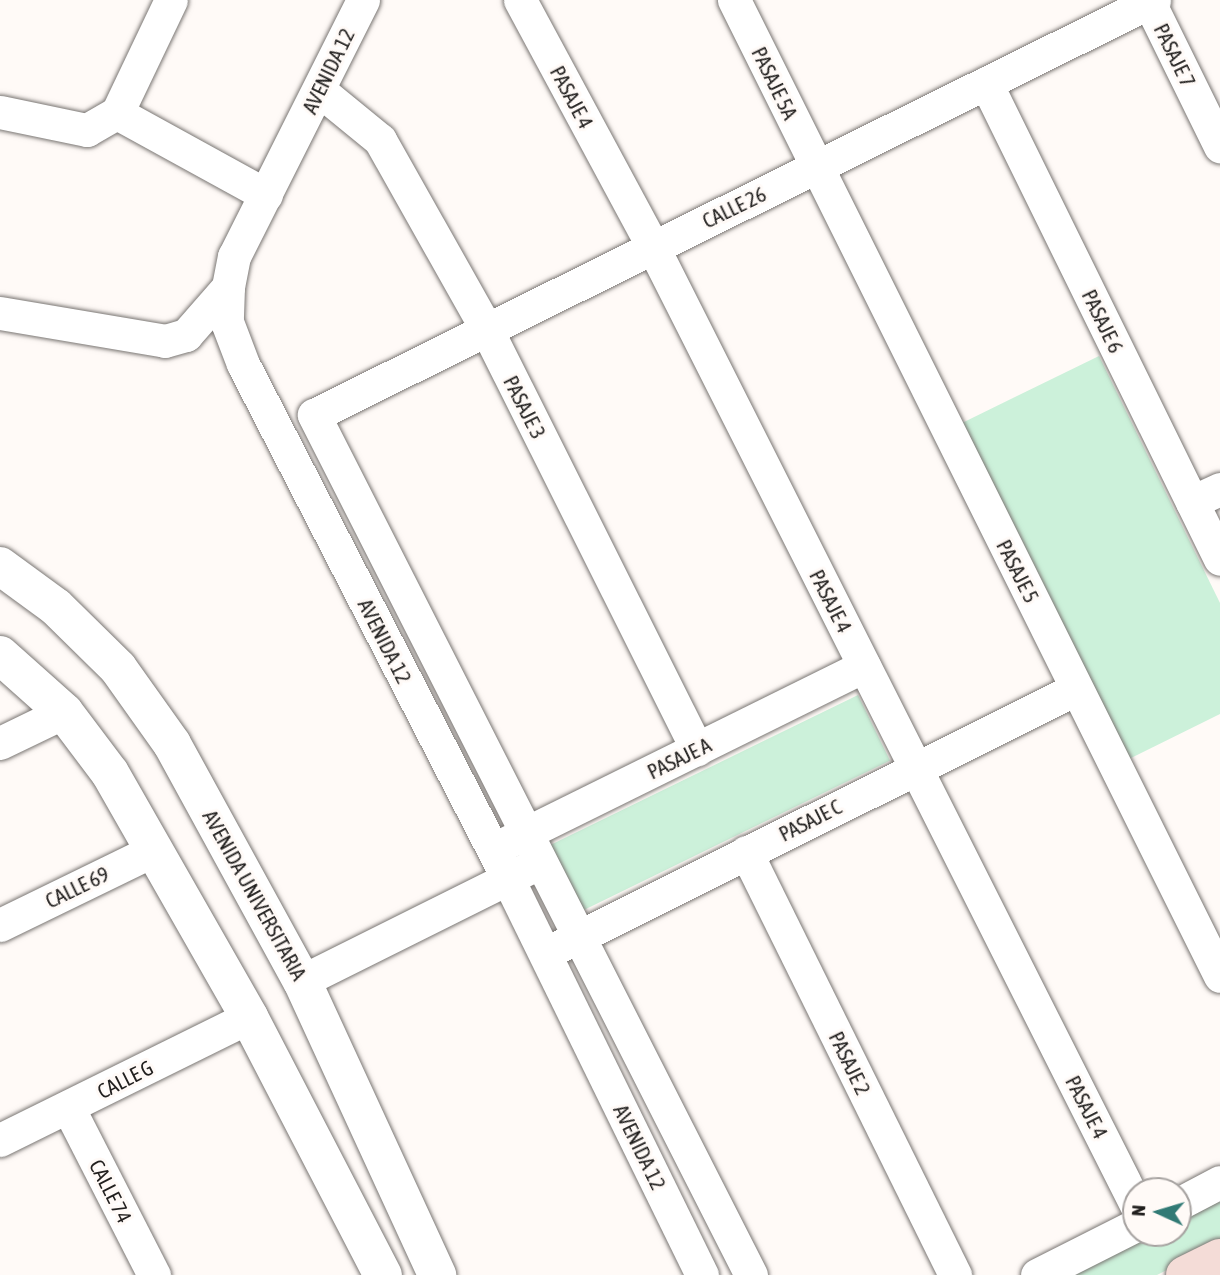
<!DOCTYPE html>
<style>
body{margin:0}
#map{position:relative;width:1220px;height:1275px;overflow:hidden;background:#fffaf7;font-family:"Asap Condensed",sans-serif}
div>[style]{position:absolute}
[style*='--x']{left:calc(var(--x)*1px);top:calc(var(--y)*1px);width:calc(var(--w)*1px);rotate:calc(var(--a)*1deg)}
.green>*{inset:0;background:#ccf1da;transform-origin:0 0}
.roads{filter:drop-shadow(0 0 2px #7a7673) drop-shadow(0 0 2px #7a7673)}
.minor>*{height:33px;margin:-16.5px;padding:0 16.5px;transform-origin:16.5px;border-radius:16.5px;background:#fff}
.tertiary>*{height:38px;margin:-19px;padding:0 19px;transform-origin:19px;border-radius:19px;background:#fff}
.secondary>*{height:38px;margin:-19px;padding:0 19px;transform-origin:19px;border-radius:19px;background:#f4dcd7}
span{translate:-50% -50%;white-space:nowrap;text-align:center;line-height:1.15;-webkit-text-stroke:6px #fffaf7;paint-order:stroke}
.street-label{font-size:21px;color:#211f1e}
.north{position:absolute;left:1122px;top:1177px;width:70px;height:70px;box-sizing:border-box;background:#fffaf7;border:2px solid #a6a2a0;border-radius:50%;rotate:274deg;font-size:19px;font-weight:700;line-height:28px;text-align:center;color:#211f1e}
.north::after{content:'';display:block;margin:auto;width:24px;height:32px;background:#317a75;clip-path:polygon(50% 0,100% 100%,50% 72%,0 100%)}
</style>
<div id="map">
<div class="green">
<i style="clip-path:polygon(1099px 356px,1220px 603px,1220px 714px,1127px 760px,962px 423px)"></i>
<i style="left:858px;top:695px;width:73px;height:352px;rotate:64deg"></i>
<i style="clip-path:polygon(1220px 1199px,1220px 1243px,1157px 1275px,1066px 1275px,1151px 1233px,1178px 1233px,1178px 1219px)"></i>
</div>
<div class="roads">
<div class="minor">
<i style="--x:363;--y:0;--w:287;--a:116.7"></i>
<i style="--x:234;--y:256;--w:32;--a:101"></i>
<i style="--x:228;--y:287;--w:35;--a:92"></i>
<i style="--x:227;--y:322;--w:45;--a:69.1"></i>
<i style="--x:243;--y:364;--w:579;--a:62.77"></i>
<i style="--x:508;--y:879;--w:441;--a:63.9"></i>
<i style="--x:520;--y:0;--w:281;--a:61.7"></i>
<i style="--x:653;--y:247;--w:1073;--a:63.24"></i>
<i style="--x:734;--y:0;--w:1090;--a:63.53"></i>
<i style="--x:1149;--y:2;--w:161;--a:63.8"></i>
<i style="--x:986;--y:83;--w:530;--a:63.82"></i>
<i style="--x:319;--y:90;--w:79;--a:39.3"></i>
<i style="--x:380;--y:140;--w:218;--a:60.6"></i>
<i style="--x:487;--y:330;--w:469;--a:63.4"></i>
<i style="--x:0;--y:112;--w:89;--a:11.7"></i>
<i style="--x:87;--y:130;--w:34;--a:-30"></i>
<i style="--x:117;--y:113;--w:170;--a:28.8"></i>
<i style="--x:117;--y:113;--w:125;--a:-64.5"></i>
<i style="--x:0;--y:313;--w:167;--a:9.6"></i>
<i style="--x:165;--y:341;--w:22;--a:-16"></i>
<i style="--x:186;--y:335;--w:64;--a:-48.8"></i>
<i style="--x:1192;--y:502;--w:31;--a:-25"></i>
<i style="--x:0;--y:743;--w:71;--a:-25.8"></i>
<i style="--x:508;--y:842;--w:397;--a:-26.3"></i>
<i style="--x:746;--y:852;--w:472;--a:63.7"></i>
<i style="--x:0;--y:925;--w:171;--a:-26"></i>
<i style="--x:560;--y:946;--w:576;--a:-26.48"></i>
<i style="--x:302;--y:981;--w:254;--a:-26.5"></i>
<i style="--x:68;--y:1107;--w:189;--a:62.9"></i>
<i style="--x:0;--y:1140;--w:278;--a:-26.3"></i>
<i style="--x:1178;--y:1204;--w:47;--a:-27.6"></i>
<i style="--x:751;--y:1275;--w:965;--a:-116.94"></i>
<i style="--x:314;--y:415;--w:937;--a:-26.29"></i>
<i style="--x:1037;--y:1275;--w:111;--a:-26.8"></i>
</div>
<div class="tertiary">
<i style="--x:0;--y:566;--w:69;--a:36.2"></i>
<i style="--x:56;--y:607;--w:87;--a:44.5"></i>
<i style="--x:118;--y:668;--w:93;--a:54.6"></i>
<i style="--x:172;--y:744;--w:270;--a:61.3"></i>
<i style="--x:302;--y:981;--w:324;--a:65.3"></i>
<i style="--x:0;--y:655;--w:86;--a:41.7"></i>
<i style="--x:64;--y:712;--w:76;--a:53"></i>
<i style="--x:110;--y:773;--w:281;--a:60.3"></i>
<i style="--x:249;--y:1017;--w:291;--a:62.6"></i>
</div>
<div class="secondary">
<i style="--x:1185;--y:1275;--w:39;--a:-26"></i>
</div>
</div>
<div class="street-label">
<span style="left:1175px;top:55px;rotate:64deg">PASAJE 7</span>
<span style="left:328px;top:71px;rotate:-64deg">AVENIDA 12</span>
<span style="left:775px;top:83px;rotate:64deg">PASAJE 5A</span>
<span style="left:572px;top:97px;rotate:62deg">PASAJE 4</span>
<span style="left:734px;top:207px;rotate:-26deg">CALLE 26</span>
<span style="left:1103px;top:321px;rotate:64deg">PASAJE 6</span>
<span style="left:525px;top:407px;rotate:63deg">PASAJE 3</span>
<span style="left:1018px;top:571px;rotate:63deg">PASAJE 5</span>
<span style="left:831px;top:601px;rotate:63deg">PASAJE 4</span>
<span style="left:385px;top:641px;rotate:63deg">AVENIDA 12</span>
<span style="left:679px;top:758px;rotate:-26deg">PASAJE A</span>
<span style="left:810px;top:820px;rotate:-27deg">PASAJE C</span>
<span style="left:77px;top:887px;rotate:-26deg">CALLE 69</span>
<span style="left:255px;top:895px;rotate:61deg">AVENIDA UNIVERSITARIA</span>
<span style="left:850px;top:1063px;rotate:64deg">PASAJE 2</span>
<span style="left:125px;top:1079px;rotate:-27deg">CALLE G</span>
<span style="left:1087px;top:1107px;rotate:63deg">PASAJE 4</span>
<span style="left:640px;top:1147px;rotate:64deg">AVENIDA 12</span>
<span style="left:111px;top:1191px;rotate:63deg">CALLE 74</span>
</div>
<div class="north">N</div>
</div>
